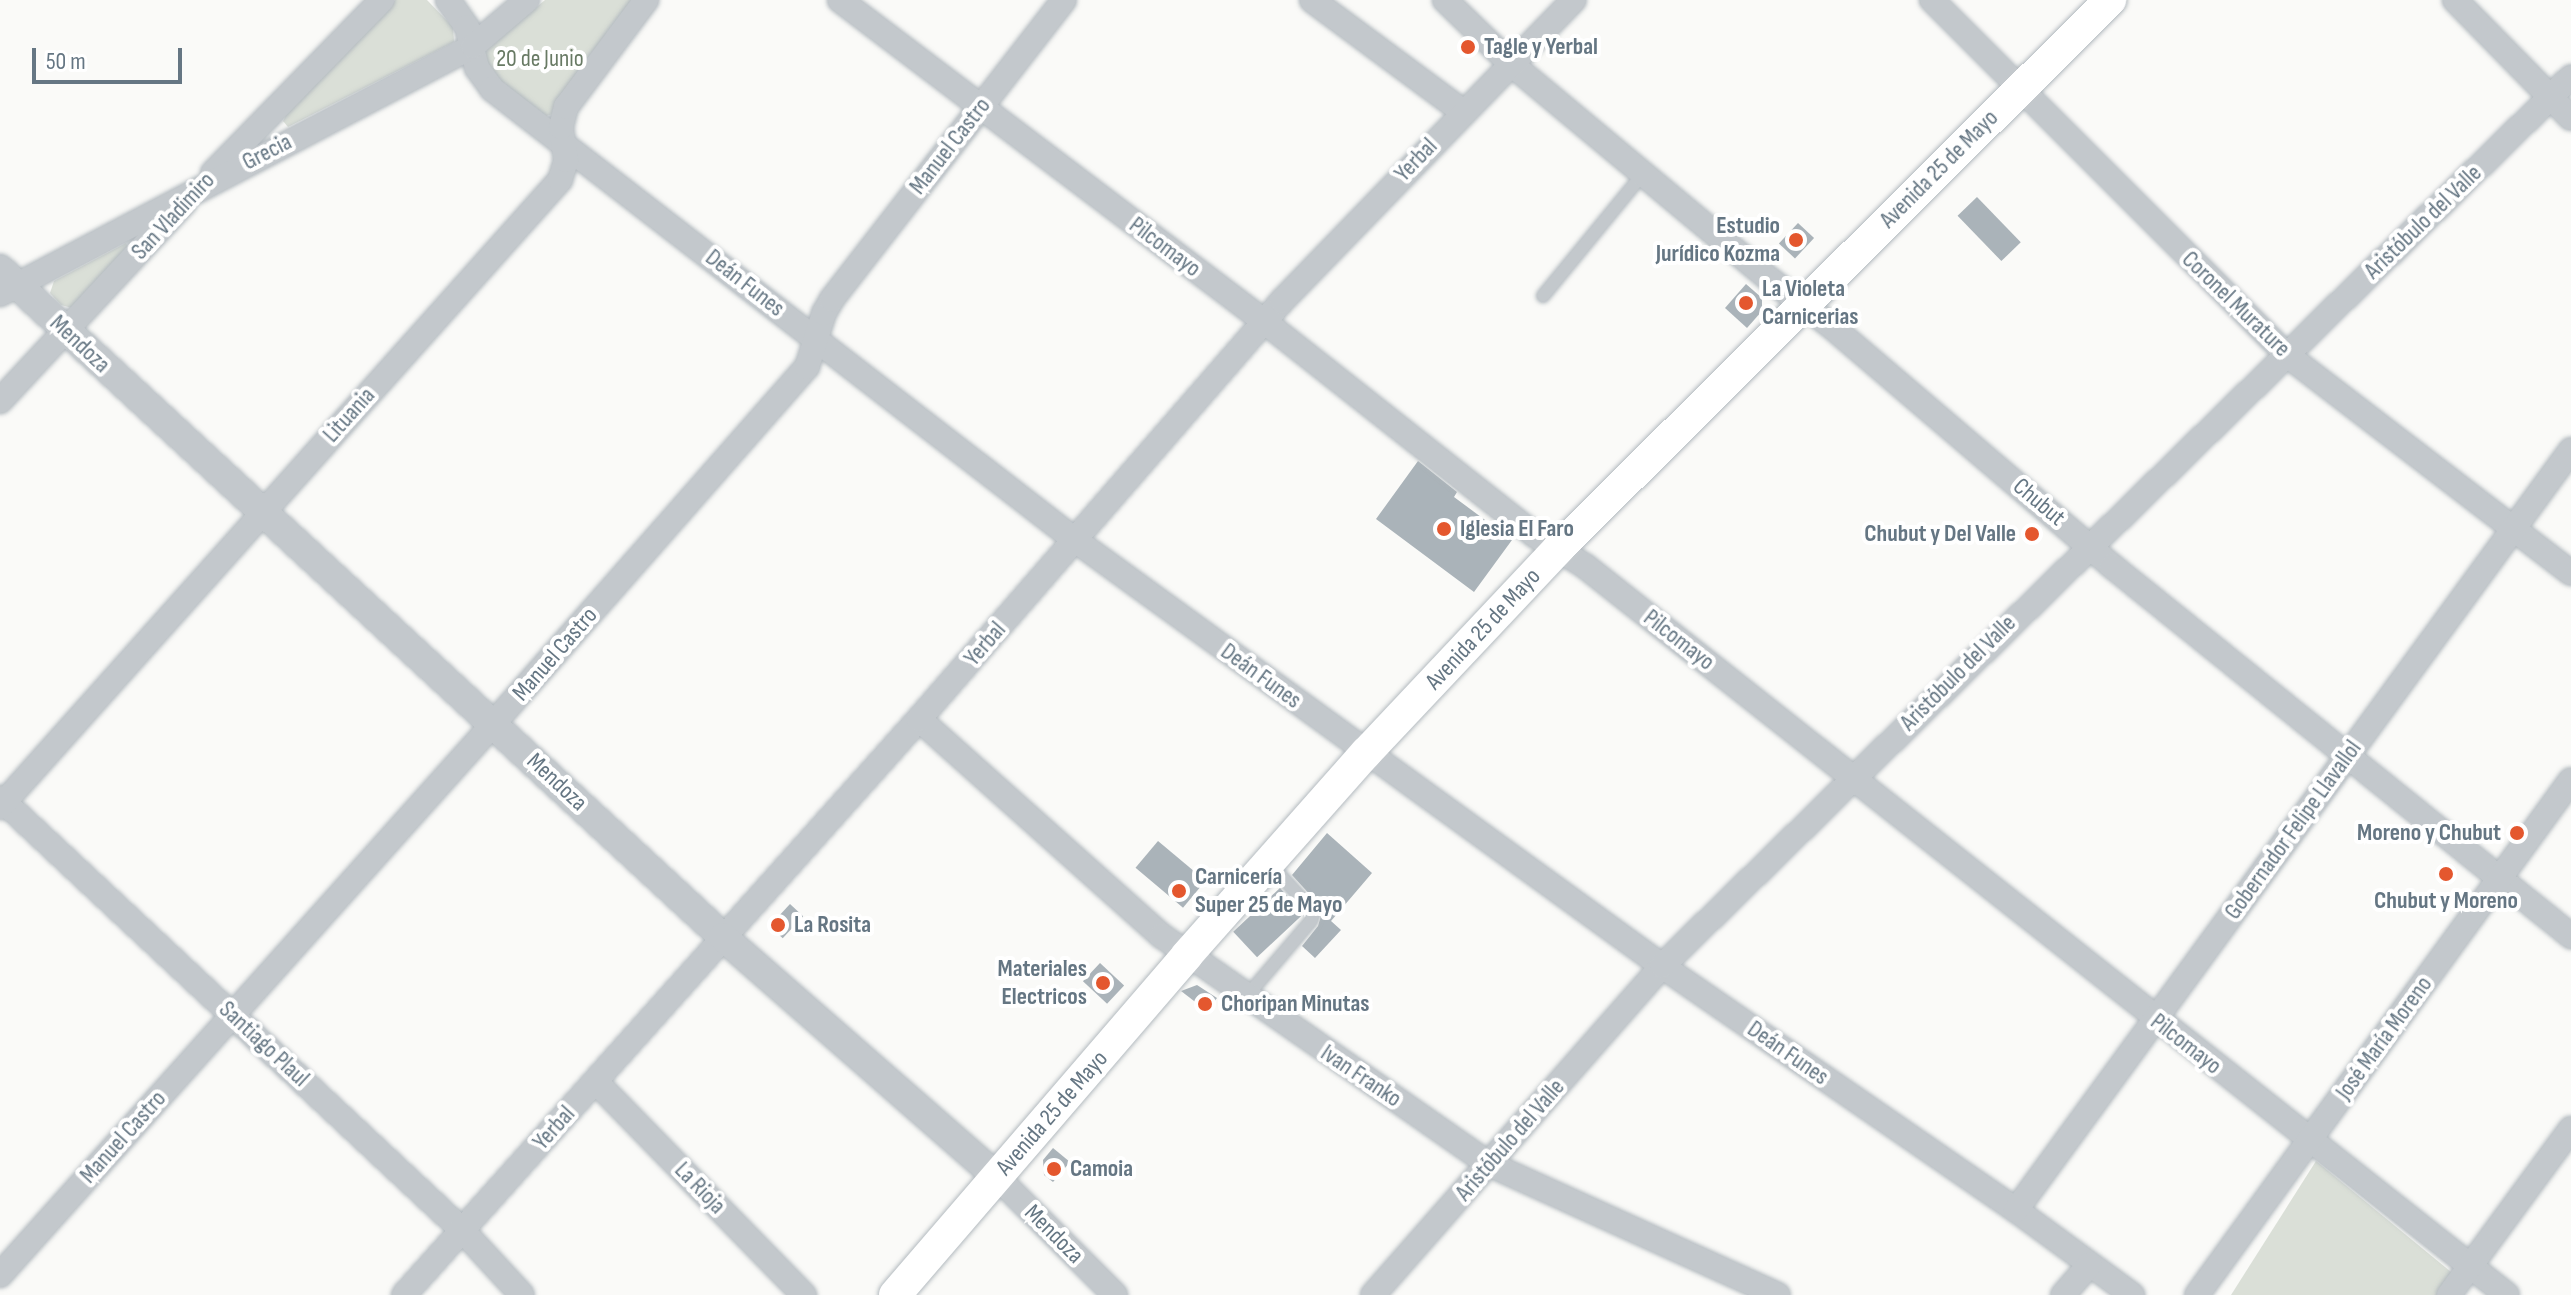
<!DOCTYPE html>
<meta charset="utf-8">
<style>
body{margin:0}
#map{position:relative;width:2571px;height:1295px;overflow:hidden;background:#fafaf8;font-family:"Sofia Sans Condensed",sans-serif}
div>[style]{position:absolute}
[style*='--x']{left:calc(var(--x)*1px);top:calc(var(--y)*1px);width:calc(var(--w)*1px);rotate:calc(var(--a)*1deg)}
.green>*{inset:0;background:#dadfd7}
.building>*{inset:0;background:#aab3b9;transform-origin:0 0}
.roads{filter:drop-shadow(0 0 2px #b3babf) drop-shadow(0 0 2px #b3babf)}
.service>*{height:12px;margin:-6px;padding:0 6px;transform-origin:6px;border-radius:6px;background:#c3c8cc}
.minor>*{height:24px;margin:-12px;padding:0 12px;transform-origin:12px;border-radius:12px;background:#c3c8cc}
.tertiary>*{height:28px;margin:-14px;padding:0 14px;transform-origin:14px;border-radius:14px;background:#c3c8cc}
.secondary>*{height:32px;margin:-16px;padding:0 16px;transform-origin:16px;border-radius:16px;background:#fff}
.dots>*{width:22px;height:22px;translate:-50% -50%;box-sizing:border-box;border:4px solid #fff;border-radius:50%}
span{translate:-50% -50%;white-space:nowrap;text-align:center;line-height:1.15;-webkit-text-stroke:8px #fff;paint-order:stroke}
.poi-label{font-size:24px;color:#657683;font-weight:700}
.left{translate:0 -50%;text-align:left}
.right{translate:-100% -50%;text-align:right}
.park-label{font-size:24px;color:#687a64}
.street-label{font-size:24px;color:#657683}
.scale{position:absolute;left:32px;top:48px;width:150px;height:36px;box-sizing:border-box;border:4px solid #657683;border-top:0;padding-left:10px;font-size:24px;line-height:28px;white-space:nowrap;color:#657683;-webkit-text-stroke:6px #fff;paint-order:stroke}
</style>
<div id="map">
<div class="green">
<i style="clip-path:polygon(395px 0,427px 0,453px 27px,454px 42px,288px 127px,283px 121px,286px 115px)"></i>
<i style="clip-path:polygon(545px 0,636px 0,553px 114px,546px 116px,490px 74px,484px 62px,485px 50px)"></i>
<i style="clip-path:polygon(126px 243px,128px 247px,72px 308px,61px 305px,50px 293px,54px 281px)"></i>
<i style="clip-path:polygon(2316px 1161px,2456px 1276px,2441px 1295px,2231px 1295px)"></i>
</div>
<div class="building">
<i style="left:1977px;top:197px;width:63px;height:27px;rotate:46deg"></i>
<i style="left:1798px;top:223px;width:22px;height:28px;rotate:43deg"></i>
<i style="clip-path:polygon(1746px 284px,1762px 298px,1762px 311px,1747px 328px,1725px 308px)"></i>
<i style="clip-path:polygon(1418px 461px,1457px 492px,1454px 497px,1512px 540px,1474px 592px,1376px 519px)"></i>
<i style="clip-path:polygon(1327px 833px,1372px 873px,1331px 921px,1341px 930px,1315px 958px,1302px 946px,1318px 926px,1323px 909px,1292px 875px)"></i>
<i style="left:1158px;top:841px;width:62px;height:35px;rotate:40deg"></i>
<i style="left:1280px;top:888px;width:35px;height:64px;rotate:47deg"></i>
<i style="left:790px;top:904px;width:18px;height:30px;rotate:43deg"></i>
<i style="left:1100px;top:963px;width:33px;height:25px;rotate:43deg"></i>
<i style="clip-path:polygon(1197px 985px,1217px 998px,1207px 1011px,1181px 991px)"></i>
<i style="clip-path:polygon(1053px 1148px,1070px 1162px,1053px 1182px,1044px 1175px,1043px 1160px)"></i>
</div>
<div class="roads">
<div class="service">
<i style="--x:1543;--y:296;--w:158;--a:-50.7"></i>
<i style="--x:1246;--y:997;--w:100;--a:-49.5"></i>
<i style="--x:1311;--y:921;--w:9;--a:-72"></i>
<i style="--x:1314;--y:912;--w:67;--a:-132.6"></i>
</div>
<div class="minor">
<i style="--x:448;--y:0;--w:33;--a:55"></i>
<i style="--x:467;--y:27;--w:42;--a:76.3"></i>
<i style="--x:477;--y:68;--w:26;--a:54"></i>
<i style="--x:492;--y:89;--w:737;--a:37.72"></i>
<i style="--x:1075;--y:540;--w:725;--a:35.97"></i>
<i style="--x:1662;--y:966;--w:430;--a:34.6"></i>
<i style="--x:2016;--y:1210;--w:144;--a:36.2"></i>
<i style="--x:840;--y:0;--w:533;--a:37.15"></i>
<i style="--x:1265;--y:322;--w:344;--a:38.3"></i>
<i style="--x:1535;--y:535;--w:59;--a:31.8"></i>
<i style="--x:1585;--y:566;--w:1175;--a:38.33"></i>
<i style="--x:1312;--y:0;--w:187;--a:36.5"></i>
<i style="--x:1445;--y:0;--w:91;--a:44.1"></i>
<i style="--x:1510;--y:63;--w:341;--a:39.8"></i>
<i style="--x:1772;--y:281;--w:74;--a:37.3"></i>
<i style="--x:1831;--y:326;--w:370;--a:40.5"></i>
<i style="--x:2112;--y:566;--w:590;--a:38.87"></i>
<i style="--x:1932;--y:0;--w:502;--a:45"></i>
<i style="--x:2287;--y:355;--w:358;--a:37.5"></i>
<i style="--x:2455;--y:0;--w:165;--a:45.5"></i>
<i style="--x:213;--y:173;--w:242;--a:-45.7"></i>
<i style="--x:0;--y:294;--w:534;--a:-27.67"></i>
<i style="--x:473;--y:46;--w:71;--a:-40.4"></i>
<i style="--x:0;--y:401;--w:272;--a:-47.1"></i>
<i style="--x:919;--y:719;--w:326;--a:41.8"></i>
<i style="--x:1162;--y:936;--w:399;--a:34.9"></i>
<i style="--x:1489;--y:1164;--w:317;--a:24.4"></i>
<i style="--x:0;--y:798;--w:633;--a:43.08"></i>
<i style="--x:462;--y:1230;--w:88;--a:47.3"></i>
<i style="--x:0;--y:807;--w:841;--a:-48.23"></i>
<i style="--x:560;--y:180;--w:21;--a:-73"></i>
<i style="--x:566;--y:160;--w:33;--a:-99"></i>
<i style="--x:561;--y:127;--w:21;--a:-76"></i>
<i style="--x:566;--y:107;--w:134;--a:-53.2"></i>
<i style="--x:596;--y:1082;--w:298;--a:45.7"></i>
<i style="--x:997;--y:1177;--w:167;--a:45"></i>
<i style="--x:2016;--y:1210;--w:941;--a:-53.86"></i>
<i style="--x:0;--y:1275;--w:741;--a:-48.17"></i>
<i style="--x:494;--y:723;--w:474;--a:-48.7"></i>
<i style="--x:807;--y:367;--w:57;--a:-72.5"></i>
<i style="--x:824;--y:313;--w:16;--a:-60"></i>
<i style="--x:832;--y:299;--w:378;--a:-52.2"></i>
<i style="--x:404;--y:1295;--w:773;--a:-48.2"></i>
<i style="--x:919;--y:719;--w:554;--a:-49.03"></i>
<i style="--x:1282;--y:301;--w:419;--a:-45.9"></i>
<i style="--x:1373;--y:1295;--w:438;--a:-48.7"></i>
<i style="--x:1662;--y:966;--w:1271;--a:-44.36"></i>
<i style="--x:2063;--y:1295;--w:40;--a:-49"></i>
<i style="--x:2197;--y:1295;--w:636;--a:-54.01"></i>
<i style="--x:2449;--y:1295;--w:206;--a:-53.7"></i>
</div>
<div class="tertiary">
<i style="--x:0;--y:269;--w:984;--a:42.74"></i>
<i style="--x:723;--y:937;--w:364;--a:41.2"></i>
</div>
<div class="secondary">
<i style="--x:895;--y:1295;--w:448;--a:-49.3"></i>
<i style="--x:1187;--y:955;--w:270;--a:-48.5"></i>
<i style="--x:1366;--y:753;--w:280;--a:-46.7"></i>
<i style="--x:1558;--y:549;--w:779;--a:-44.84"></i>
</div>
</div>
<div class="dots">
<i style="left:1468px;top:47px;background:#e4572e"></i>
<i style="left:1796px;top:240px;background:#e4572e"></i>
<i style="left:1746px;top:303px;background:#e4572e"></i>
<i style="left:1444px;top:529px;background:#e4572e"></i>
<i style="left:2032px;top:534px;background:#e4572e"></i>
<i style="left:2517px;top:833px;background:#e4572e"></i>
<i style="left:2446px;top:874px;background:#e4572e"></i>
<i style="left:1179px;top:891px;background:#e4572e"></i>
<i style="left:778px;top:925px;background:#e4572e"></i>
<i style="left:1103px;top:983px;background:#e4572e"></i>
<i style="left:1205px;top:1004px;background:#e4572e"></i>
<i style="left:1054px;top:1169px;background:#e4572e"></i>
</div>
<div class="poi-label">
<span class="left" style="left:1484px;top:47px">Tagle y Yerbal</span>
<span class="right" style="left:1780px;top:240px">Estudio<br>Jurídico Kozma</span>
<span class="left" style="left:1762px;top:303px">La Violeta<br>Carnicerias</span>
<span class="left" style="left:1460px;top:529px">Iglesia El Faro</span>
<span class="right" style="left:2016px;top:534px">Chubut y Del Valle</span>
<span class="right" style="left:2501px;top:833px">Moreno y Chubut</span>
<span class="left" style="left:1195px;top:891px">Carnicería<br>Super 25 de Mayo</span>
<span style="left:2446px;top:901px">Chubut y Moreno</span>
<span class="left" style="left:794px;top:925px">La Rosita</span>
<span class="right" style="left:1087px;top:983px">Materiales<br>Electricos</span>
<span class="left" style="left:1221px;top:1004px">Choripan Minutas</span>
<span class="left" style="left:1070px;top:1169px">Camoia</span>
</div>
<div class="park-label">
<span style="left:540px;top:59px">20 de Junio</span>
</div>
<div class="street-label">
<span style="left:950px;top:146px;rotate:-52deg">Manuel Castro</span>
<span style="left:267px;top:152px;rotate:-27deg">Grecia</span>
<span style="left:1416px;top:160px;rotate:-46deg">Yerbal</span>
<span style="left:1939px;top:169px;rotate:-45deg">Avenida 25 de Mayo</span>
<span style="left:173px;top:216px;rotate:-47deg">San Vladimiro</span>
<span style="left:2423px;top:222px;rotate:-44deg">Aristóbulo del Valle</span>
<span style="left:1165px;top:247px;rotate:37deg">Pilcomayo</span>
<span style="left:745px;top:283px;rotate:38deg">Deán Funes</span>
<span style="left:2236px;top:304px;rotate:44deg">Coronel Murature</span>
<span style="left:80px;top:344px;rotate:43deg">Mendoza</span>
<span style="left:349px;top:415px;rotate:-48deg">Lituania</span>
<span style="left:2039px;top:502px;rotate:40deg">Chubut</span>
<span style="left:1483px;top:629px;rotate:-47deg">Avenida 25 de Mayo</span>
<span style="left:1679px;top:640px;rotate:38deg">Pilcomayo</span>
<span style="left:985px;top:644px;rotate:-49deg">Yerbal</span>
<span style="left:555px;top:654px;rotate:-49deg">Manuel Castro</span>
<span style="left:1958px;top:673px;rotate:-45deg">Aristóbulo del Valle</span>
<span style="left:1261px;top:676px;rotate:36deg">Deán Funes</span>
<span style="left:557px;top:782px;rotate:43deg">Mendoza</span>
<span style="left:2293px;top:830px;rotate:-54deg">Gobernador Felipe Llavallol</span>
<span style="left:2384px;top:1038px;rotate:-54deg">José María Moreno</span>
<span style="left:264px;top:1044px;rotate:43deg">Santiago Plaul</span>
<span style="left:2186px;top:1044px;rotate:38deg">Pilcomayo</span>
<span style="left:1788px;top:1053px;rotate:35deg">Deán Funes</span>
<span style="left:1361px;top:1076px;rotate:34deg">Ivan Franko</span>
<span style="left:1052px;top:1113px;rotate:-49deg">Avenida 25 de Mayo</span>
<span style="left:554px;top:1128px;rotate:-48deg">Yerbal</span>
<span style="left:123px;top:1137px;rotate:-48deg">Manuel Castro</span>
<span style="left:1510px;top:1140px;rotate:-49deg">Aristóbulo del Valle</span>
<span style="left:700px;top:1188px;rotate:46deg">La Rioja</span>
<span style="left:1054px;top:1234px;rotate:45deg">Mendoza</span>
</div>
<div class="scale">50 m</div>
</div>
